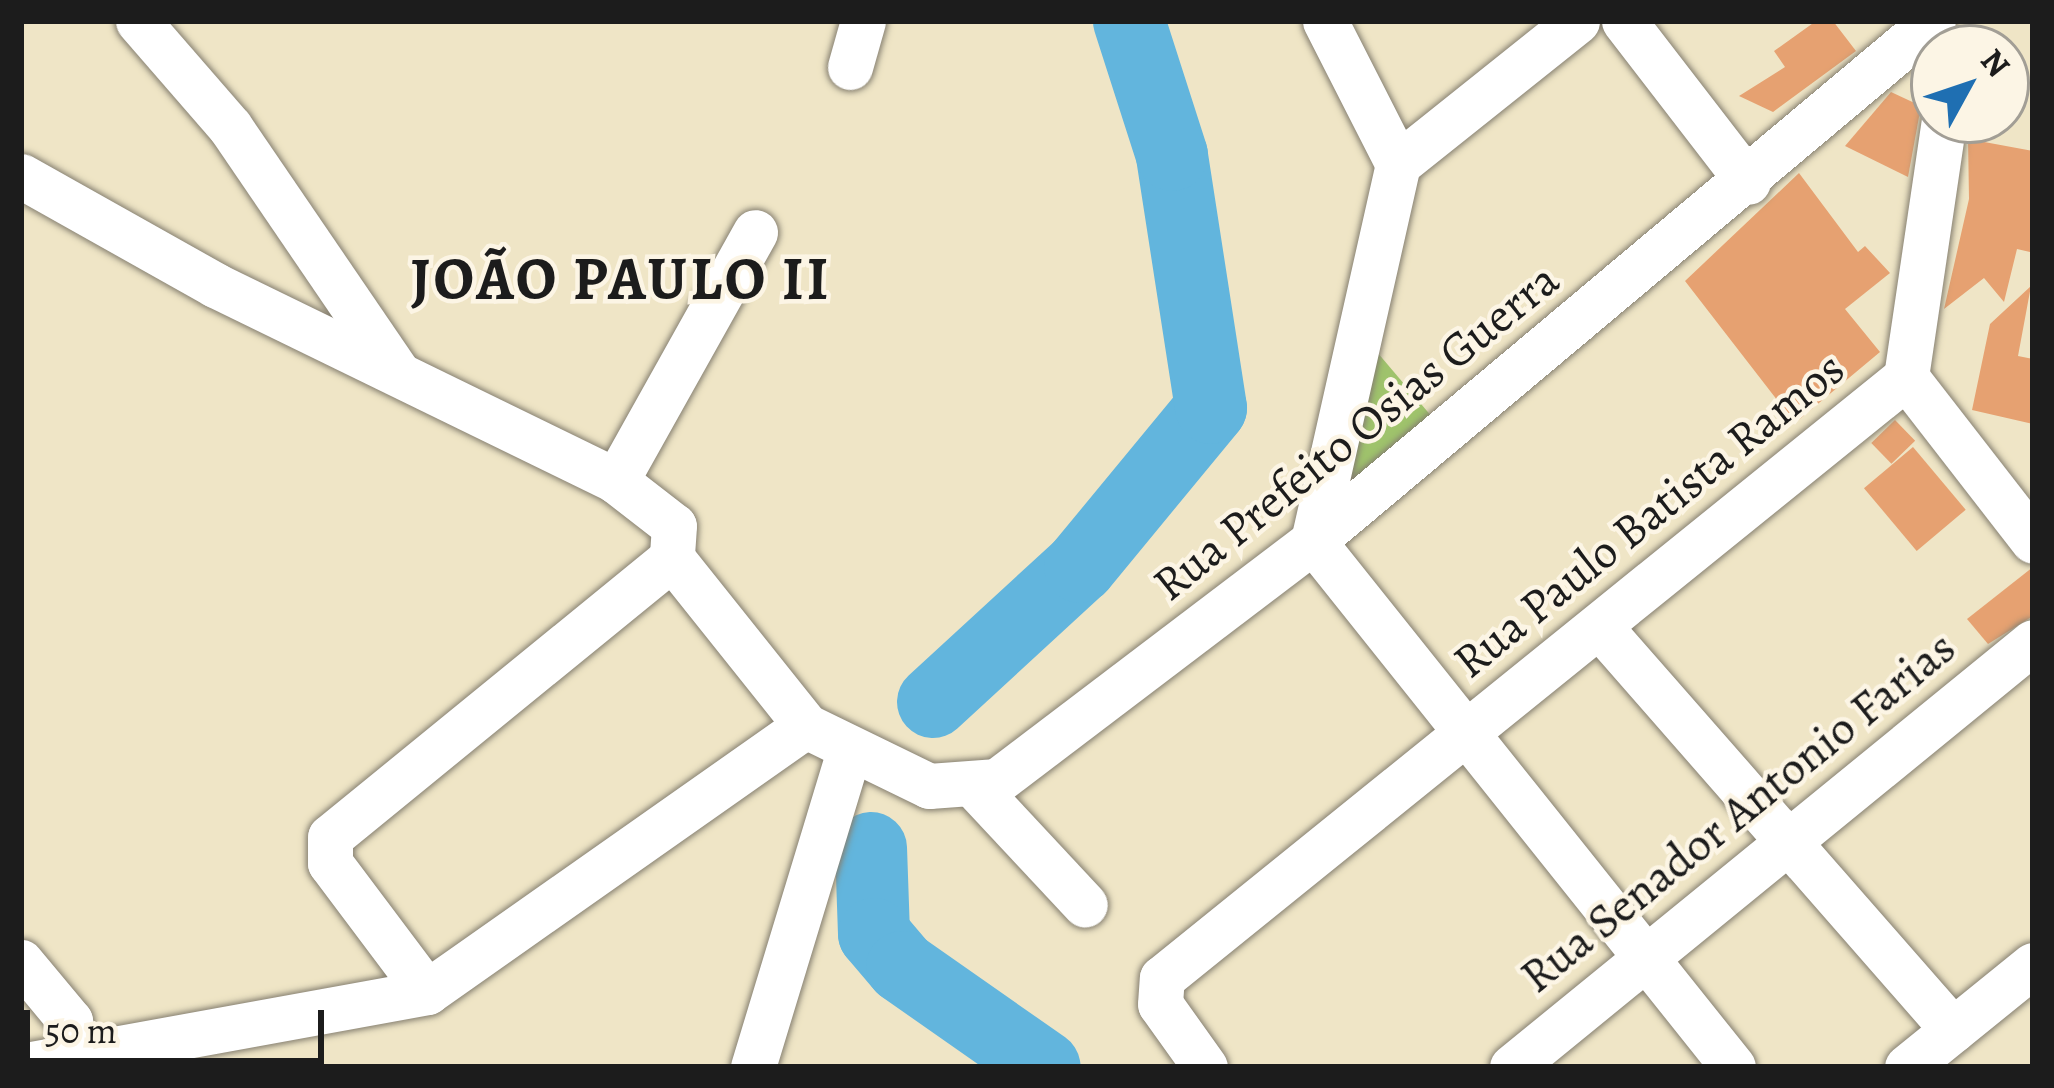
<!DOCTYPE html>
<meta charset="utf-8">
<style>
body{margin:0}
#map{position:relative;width:2054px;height:1088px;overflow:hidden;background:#efe5c6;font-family:Alegreya,serif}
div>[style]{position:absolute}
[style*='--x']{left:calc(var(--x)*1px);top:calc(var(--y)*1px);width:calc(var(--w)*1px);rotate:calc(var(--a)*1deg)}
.green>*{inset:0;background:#9fc36c}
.river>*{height:72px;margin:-36px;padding:0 36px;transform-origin:36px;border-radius:36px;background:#62b5dd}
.building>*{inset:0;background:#e6a171;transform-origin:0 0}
.roads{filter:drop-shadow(0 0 3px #868071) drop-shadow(0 0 3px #868071)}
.street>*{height:45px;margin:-22.5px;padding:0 22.5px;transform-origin:22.5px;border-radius:22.5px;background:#fff}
span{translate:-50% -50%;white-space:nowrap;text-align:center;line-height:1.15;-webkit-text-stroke:9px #fcf5e5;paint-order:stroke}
.street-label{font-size:48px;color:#1c1c1c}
.district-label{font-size:60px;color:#1c1c1c;font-weight:700;letter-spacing:3px}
.frame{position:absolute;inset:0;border:24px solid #1c1c1c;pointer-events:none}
.north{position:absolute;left:1910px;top:24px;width:120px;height:120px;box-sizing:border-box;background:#fcf5e5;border:3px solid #a29e95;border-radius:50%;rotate:50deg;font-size:33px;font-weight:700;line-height:48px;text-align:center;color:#1c1c1c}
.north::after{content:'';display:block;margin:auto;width:42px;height:54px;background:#1f6fb2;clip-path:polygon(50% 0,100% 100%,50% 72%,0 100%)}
.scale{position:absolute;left:24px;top:1010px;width:300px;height:54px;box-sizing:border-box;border:6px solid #1c1c1c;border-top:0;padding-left:15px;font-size:36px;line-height:42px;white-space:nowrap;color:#1c1c1c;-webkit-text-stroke:9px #fcf5e5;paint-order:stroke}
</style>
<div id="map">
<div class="green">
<i style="clip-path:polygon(1377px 352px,1438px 424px,1339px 503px)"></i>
</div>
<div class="river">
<i style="--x:933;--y:702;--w:200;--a:-42.6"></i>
<i style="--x:1080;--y:567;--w:206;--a:-50.5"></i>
<i style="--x:1211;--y:408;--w:256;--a:-98.8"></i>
<i style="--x:1172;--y:155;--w:141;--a:-107.8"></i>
<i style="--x:871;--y:848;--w:86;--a:88"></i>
<i style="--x:874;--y:934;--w:43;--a:49.7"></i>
<i style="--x:902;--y:967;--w:174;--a:35"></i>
</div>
<div class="building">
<i style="clip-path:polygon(1816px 21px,1833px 21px,1856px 51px,1773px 112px,1739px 96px,1785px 67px,1774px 51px)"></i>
<i style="clip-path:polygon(1891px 92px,1921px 106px,1908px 177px,1845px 146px)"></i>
<i style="clip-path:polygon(1968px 139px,2033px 151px,2033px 233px,2030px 252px,2017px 249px,2004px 302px,1984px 278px,1944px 309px,1969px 199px)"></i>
<i style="clip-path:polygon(1799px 173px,1858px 252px,1865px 246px,1890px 273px,1845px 309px,1880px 352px,1795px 423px,1685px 281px)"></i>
<i style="clip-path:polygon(2031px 286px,2018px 356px,2033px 359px,2033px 424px,1972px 410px,1990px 324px)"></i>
<i style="left:1895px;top:420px;width:29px;height:33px;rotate:46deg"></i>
<i style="left:1913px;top:447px;width:82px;height:64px;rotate:50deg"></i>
<i style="clip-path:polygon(2033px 567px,2033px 616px,1988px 644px,1967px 619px)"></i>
</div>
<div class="roads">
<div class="street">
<i style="--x:138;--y:21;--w:140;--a:49"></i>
<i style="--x:230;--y:127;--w:294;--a:55.7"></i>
<i style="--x:1325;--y:21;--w:161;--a:63"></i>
<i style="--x:1398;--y:164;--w:386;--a:102.7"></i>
<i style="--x:1313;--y:541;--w:673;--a:51.39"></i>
<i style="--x:1624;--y:21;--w:203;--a:52.4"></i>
<i style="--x:850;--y:67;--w:48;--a:-74.2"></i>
<i style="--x:1398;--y:164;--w:229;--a:-38.6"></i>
<i style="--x:21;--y:176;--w:223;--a:29.3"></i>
<i style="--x:215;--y:285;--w:446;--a:26"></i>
<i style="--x:616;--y:481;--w:73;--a:37.8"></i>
<i style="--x:674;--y:526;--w:32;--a:94"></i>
<i style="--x:1906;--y:377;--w:260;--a:-81.6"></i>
<i style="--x:1906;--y:377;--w:207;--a:52.2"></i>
<i style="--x:616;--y:481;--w:285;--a:-60.8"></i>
<i style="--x:672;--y:558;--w:215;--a:51.4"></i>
<i style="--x:806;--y:726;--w:137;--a:26"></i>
<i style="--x:929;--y:786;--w:68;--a:-4.2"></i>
<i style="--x:997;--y:781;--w:397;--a:-37.2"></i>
<i style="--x:1313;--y:541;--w:809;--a:-39.99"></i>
<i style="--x:672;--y:558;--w:441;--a:140.8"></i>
<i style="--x:330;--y:837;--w:26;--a:90"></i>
<i style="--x:330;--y:863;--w:161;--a:53.1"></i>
<i style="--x:427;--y:992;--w:463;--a:-35.1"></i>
<i style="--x:1599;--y:626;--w:537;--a:48.77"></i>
<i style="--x:977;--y:789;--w:158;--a:47"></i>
<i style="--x:21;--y:962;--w:77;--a:50.3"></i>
<i style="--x:70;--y:1021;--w:33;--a:79"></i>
<i style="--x:21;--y:1066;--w:413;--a:-10.3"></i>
<i style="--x:753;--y:1067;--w:327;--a:-73.1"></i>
<i style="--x:1205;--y:1067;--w:77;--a:-125.5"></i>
<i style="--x:1160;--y:1004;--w:26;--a:-86"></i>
<i style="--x:1162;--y:978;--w:956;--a:-38.93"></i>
<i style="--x:1512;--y:1067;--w:672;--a:-39.21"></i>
<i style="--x:1907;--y:1067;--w:162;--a:-39"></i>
</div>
</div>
<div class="street-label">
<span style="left:1356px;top:432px;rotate:-39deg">Rua Prefeito Osias Guerra</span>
<span style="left:1649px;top:515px;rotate:-39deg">Rua Paulo Batista Ramos</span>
<span style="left:1738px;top:812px;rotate:-39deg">Rua Senador Antonio Farias</span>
</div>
<div class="district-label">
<span style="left:621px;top:279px">JOÃO PAULO II</span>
</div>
<div class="frame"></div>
<div class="north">N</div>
<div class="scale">50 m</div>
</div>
